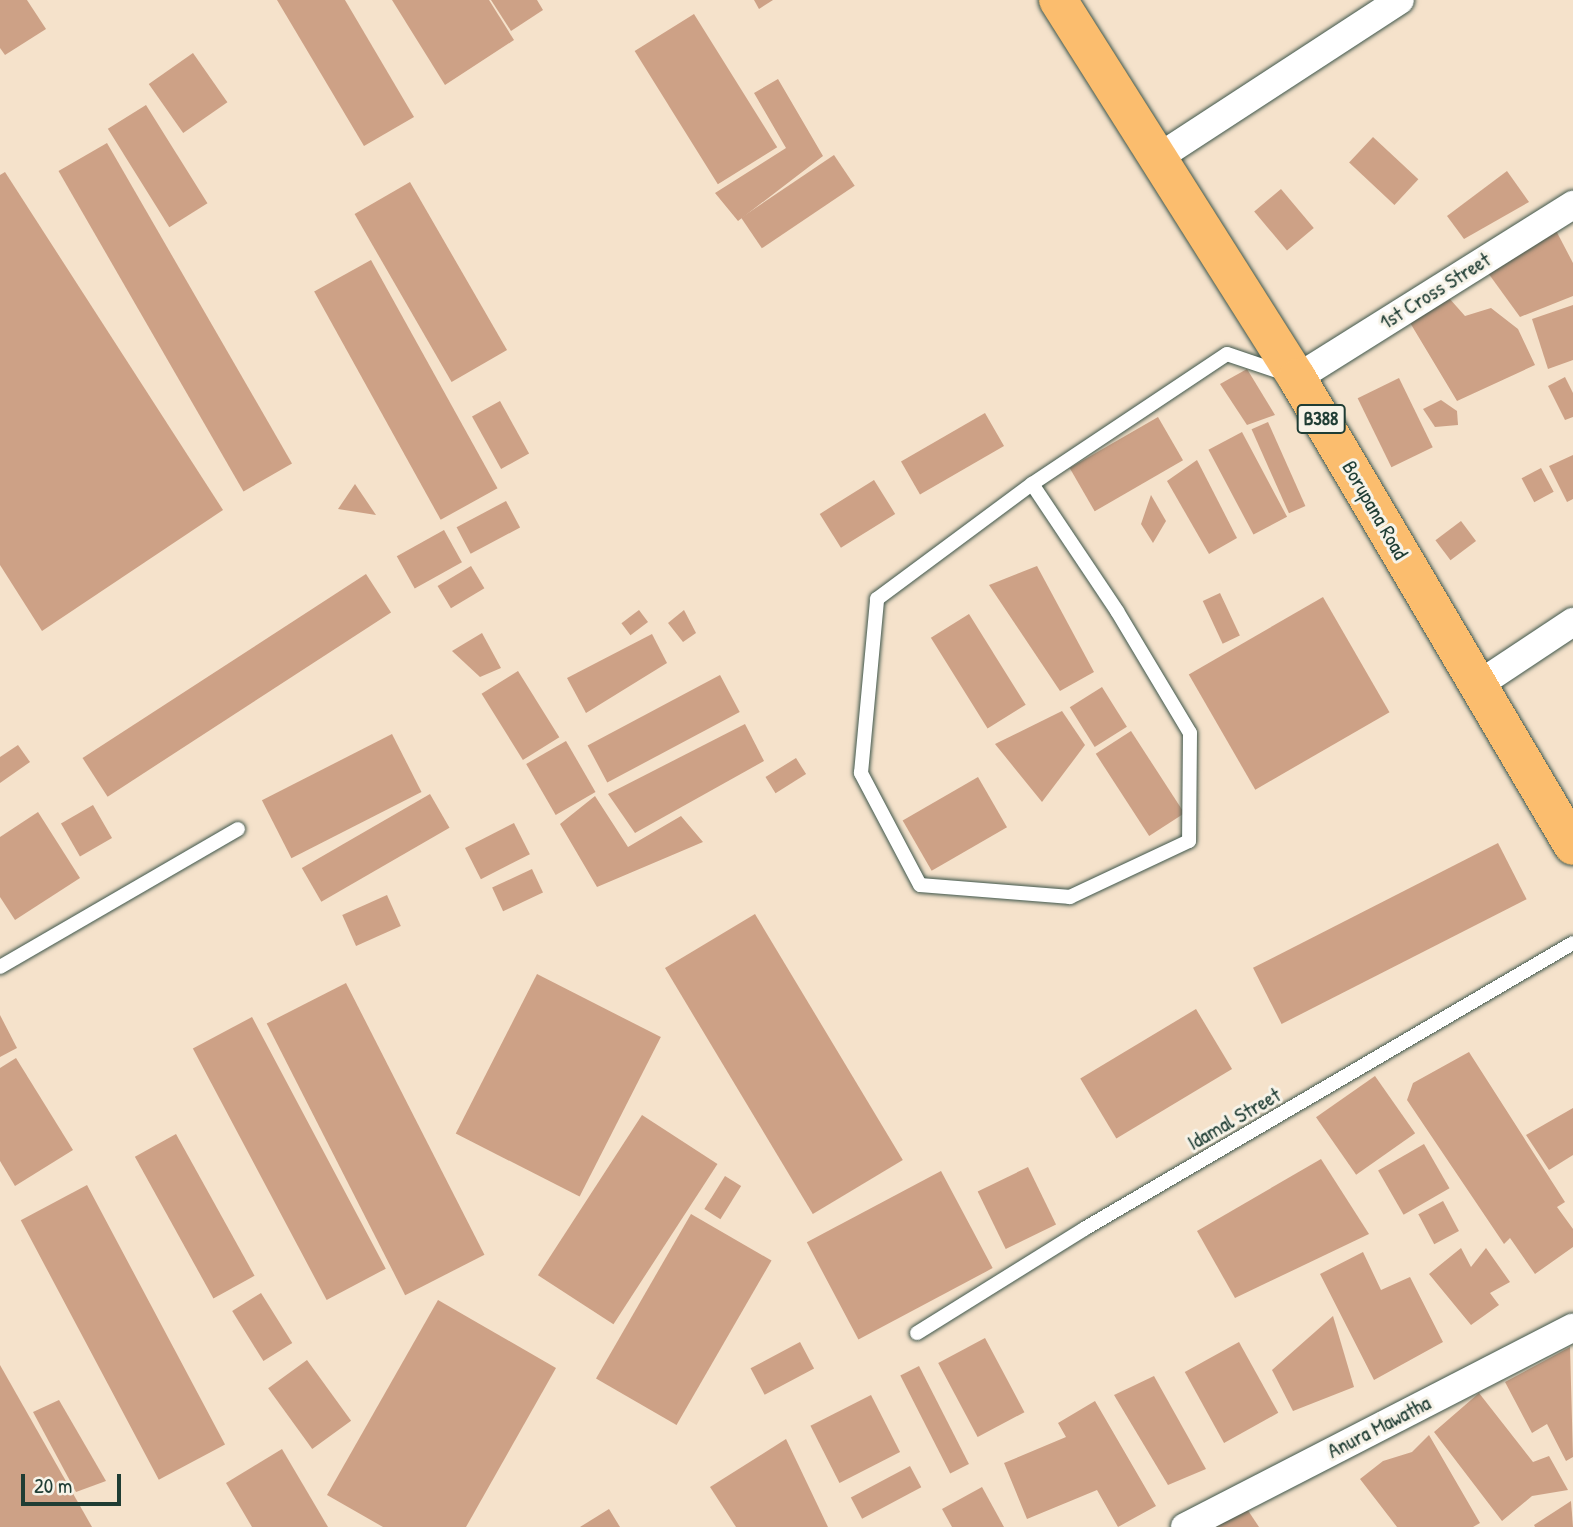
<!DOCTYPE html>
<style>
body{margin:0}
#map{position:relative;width:1573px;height:1527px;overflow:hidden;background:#f5e2cb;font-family:"Patrick Hand",sans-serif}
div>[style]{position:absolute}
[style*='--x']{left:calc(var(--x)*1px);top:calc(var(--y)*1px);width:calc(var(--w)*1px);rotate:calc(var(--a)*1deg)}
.building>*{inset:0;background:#cda186;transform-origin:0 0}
.roads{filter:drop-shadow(0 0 2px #3f564b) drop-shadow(0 0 2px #3f564b)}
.service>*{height:14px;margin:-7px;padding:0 7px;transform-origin:7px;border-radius:7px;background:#fff}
.minor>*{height:28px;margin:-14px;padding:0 14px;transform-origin:14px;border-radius:14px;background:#fff}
.primary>*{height:38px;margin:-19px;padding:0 19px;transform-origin:19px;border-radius:19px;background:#fbbd6e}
span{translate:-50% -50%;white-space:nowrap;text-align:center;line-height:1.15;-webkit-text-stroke:6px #f7f3e8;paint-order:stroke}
.shield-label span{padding:2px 5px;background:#f7f3e8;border:2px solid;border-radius:5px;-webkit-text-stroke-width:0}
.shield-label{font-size:19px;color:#1f3d34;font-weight:700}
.street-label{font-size:21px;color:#1f3d34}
.scale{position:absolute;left:21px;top:1474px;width:100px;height:32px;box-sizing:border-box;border:4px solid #1f3d34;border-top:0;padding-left:9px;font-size:21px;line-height:24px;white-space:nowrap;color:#1f3d34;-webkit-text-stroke:5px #f7f3e8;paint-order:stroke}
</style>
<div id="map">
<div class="building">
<i style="clip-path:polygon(0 0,27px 0,46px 29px,5px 55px,0 48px)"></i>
<i style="clip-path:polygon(277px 0,345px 0,414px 117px,364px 146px)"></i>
<i style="clip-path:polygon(392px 0,489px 0,514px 40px,445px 85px)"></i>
<i style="clip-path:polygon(491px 0,537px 0,543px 10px,511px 31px)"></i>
<i style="clip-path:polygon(754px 0,773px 0,759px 9px)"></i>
<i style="left:694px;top:14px;width:157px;height:70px;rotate:58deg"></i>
<i style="left:193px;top:53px;width:60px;height:54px;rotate:55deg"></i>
<i style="clip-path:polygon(778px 79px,823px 156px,738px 221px,715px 193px,786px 148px,754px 93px)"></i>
<i style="left:146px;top:105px;width:116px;height:45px;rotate:58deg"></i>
<i style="left:1373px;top:137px;width:62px;height:35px;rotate:43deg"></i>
<i style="left:107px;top:143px;width:370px;height:56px;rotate:60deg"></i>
<i style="left:834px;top:155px;width:37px;height:112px;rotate:56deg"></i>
<i style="clip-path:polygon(1507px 171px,1529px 202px,1464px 239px,1447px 216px)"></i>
<i style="clip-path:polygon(5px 172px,223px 510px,42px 631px,0 565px,0 175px)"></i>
<i style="left:410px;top:182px;width:194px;height:64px;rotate:60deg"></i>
<i style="left:1281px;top:189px;width:51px;height:35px;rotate:50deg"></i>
<i style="clip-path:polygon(1551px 221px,1573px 263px,1573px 296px,1520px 317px,1483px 266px)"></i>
<i style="left:371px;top:260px;width:261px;height:65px;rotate:61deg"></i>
<i style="clip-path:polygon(1441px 289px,1465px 316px,1491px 308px,1518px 329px,1535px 365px,1457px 401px,1409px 321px)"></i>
<i style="clip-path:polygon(1573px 305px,1573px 360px,1548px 369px,1532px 319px)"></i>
<i style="clip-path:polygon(1247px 369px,1275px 415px,1247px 425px,1220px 384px)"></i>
<i style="clip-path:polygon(1565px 377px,1573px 393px,1573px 417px,1565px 420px,1548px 386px)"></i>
<i style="left:1399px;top:378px;width:77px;height:46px;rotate:64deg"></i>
<i style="clip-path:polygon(1441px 400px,1457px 411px,1458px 425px,1435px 427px,1423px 409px)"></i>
<i style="left:500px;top:401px;width:60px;height:32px;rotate:61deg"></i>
<i style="left:985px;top:413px;width:38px;height:97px;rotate:60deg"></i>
<i style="left:1158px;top:417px;width:50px;height:102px;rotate:60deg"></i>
<i style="left:1268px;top:422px;width:92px;height:18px;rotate:66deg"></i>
<i style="left:1242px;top:432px;width:96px;height:38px;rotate:62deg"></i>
<i style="clip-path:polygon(1573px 455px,1573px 499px,1567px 502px,1549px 466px)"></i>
<i style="clip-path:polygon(1197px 460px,1237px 538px,1209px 554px,1167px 481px)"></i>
<i style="left:1541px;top:468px;width:27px;height:22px;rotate:62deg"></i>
<i style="left:874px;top:480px;width:40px;height:64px;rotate:58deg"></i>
<i style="clip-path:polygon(355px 484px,376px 515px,338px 509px)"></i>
<i style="clip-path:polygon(1151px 495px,1166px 521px,1153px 543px,1141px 524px)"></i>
<i style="left:506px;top:501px;width:30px;height:56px;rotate:62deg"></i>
<i style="left:1461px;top:521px;width:25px;height:32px;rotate:53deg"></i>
<i style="left:444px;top:530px;width:37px;height:54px;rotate:61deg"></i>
<i style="left:471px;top:566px;width:26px;height:39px;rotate:59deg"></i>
<i style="clip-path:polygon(1037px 566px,1094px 672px,1060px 691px,989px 585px)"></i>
<i style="left:366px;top:574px;width:46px;height:338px;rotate:57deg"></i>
<i style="left:1220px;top:593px;width:47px;height:19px;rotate:65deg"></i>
<i style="left:1323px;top:597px;width:133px;height:155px;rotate:60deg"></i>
<i style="left:639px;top:610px;width:15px;height:22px;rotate:53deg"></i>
<i style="clip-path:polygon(684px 610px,696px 633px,683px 642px,668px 623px)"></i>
<i style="left:969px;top:614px;width:107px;height:45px;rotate:58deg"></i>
<i style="clip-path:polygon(482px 633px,501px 668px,480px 677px,452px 651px)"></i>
<i style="clip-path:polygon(652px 634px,667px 663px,586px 713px,567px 678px)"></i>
<i style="left:518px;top:671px;width:78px;height:43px;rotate:58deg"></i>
<i style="left:720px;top:675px;width:42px;height:150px;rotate:62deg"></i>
<i style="left:1102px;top:687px;width:47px;height:38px;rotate:58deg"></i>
<i style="clip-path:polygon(1062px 711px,1085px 745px,1042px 802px,995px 744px)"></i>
<i style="clip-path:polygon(745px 724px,764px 761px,635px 833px,608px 794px)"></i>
<i style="left:1131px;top:731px;width:98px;height:42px;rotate:57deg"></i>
<i style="left:392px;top:734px;width:65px;height:146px;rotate:63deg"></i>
<i style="left:566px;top:741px;width:59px;height:46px;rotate:60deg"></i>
<i style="clip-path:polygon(18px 745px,30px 762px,0 783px,0 757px)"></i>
<i style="left:796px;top:758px;width:19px;height:36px;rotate:58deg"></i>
<i style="left:978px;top:777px;width:58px;height:87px;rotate:60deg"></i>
<i style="left:430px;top:794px;width:39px;height:148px;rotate:60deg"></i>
<i style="clip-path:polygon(595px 796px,628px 847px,681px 816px,703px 842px,597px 887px,560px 824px)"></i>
<i style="left:93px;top:805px;width:38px;height:37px;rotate:60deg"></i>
<i style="clip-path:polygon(38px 812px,80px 878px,15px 920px,0 897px,0 837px)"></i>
<i style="left:514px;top:823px;width:35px;height:55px;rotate:63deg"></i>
<i style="left:1498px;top:843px;width:63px;height:275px;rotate:63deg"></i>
<i style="left:532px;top:869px;width:26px;height:44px;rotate:65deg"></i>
<i style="left:387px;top:895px;width:34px;height:49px;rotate:66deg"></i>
<i style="left:755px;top:914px;width:287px;height:105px;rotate:59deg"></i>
<i style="left:537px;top:974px;width:139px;height:179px;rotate:27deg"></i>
<i style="left:346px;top:983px;width:305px;height:89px;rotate:63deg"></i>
<i style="left:1196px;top:1009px;width:70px;height:135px;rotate:59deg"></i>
<i style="clip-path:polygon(0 1015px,17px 1048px,0 1057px)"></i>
<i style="left:252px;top:1017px;width:285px;height:67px;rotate:62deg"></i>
<i style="clip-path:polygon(1469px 1052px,1565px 1202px,1557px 1207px,1573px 1229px,1573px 1247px,1535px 1274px,1510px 1238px,1504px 1244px,1407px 1100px,1413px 1083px)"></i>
<i style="clip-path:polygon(16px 1058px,73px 1150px,15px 1186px,0 1161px,0 1068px)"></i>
<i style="left:1375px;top:1076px;width:70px;height:72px;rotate:55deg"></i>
<i style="clip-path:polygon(1573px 1108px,1573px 1155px,1549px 1170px,1526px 1135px)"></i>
<i style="left:642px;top:1115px;width:90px;height:191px;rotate:33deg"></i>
<i style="left:176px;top:1134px;width:162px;height:47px;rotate:61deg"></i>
<i style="left:1424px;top:1144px;width:51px;height:53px;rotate:60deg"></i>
<i style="clip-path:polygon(1321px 1159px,1369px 1234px,1235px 1298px,1197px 1231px)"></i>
<i style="left:1028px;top:1167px;width:64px;height:56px;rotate:64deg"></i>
<i style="left:941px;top:1171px;width:110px;height:152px;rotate:62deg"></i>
<i style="left:725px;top:1176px;width:19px;height:39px;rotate:32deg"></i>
<i style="left:87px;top:1185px;width:294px;height:75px;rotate:62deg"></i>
<i style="left:1443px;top:1201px;width:34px;height:28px;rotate:62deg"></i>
<i style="left:691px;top:1214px;width:93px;height:190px;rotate:30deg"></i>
<i style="clip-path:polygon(1461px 1248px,1471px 1267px,1486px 1248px,1510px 1282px,1490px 1293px,1499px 1305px,1471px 1325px,1429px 1274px)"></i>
<i style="clip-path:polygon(1363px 1252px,1381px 1290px,1410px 1277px,1443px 1342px,1374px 1380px,1320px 1274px)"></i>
<i style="left:261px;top:1293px;width:59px;height:34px;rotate:58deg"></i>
<i style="clip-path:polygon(438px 1300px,556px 1368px,466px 1527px,383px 1527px,327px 1495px)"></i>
<i style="clip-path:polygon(1333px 1316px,1354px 1387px,1293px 1411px,1272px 1370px)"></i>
<i style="left:985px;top:1338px;width:84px;height:53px;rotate:62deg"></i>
<i style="left:800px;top:1342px;width:30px;height:56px;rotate:62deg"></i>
<i style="left:1239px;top:1342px;width:81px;height:62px;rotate:61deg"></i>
<i style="clip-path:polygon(1570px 1347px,1573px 1457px,1566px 1461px,1547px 1424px,1532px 1433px,1505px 1382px)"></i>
<i style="left:307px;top:1360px;width:75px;height:48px;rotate:54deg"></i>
<i style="clip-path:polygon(0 1365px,92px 1527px,0 1527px)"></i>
<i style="left:919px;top:1366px;width:110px;height:21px;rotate:63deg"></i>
<i style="clip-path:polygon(1154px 1376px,1206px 1469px,1168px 1485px,1114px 1395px)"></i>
<i style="clip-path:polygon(1479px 1393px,1533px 1462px,1549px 1456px,1568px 1490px,1532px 1496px,1502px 1521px,1434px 1432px)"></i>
<i style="left:871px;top:1395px;width:64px;height:68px;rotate:63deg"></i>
<i style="clip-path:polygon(59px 1400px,106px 1481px,76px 1492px,33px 1412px)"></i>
<i style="clip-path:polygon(1095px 1401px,1156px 1506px,1118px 1527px,1097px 1490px,1027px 1519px,1004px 1463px,1066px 1437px,1058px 1423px)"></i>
<i style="clip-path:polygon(1429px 1435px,1480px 1523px,1473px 1527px,1397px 1527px,1360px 1479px,1383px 1461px,1412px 1452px)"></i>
<i style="clip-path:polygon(786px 1439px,828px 1527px,736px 1527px,710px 1487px)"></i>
<i style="clip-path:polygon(282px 1449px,328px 1527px,252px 1527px,226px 1483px)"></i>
<i style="left:910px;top:1466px;width:24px;height:67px;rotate:62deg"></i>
<i style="clip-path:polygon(982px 1487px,1004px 1527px,952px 1527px,942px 1509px)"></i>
<i style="clip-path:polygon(1571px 1501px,1573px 1527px,1535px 1527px,1534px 1525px)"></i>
<i style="clip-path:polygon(609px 1509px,620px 1527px,580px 1527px)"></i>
<i style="clip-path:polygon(1247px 1509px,1259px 1527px,1213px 1527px)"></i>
</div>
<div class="roads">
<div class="service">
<i style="--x:1032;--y:484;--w:153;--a:56.2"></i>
<i style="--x:1117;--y:611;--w:142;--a:59.1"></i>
<i style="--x:1190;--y:733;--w:108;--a:90.5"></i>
<i style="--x:1189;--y:841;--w:132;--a:154.8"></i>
<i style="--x:1070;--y:897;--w:150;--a:-175.4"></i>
<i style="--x:920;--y:885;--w:127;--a:-117.8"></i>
<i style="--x:861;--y:773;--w:175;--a:-84.7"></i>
<i style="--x:877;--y:599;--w:193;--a:-36.6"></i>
<i style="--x:1032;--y:484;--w:234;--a:-33.7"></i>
<i style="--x:1227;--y:354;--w:62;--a:18.7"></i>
<i style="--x:0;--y:967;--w:275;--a:-30.1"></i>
<i style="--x:917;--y:1333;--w:197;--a:-31.9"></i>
<i style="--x:1084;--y:1229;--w:566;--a:-30.32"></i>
</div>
<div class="minor">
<i style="--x:1156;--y:159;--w:291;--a:-33.1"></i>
<i style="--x:1297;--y:378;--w:326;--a:-32.1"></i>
<i style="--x:1478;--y:685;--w:114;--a:-33.6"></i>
<i style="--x:1185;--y:1527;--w:436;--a:-27.2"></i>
</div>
<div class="primary">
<i style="--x:1058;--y:0;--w:447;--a:57.7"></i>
<i style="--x:1297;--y:378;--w:543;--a:59.47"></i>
</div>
</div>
<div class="shield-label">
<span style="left:1321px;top:419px">B388</span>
</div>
<div class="street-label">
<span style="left:1435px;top:291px;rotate:-32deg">1st Cross Street</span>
<span style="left:1375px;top:510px;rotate:60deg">Borupana Road</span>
<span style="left:1234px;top:1119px;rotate:-30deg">Idamal Street</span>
<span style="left:1379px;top:1427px;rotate:-27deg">Anura Mawatha</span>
</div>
<div class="scale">20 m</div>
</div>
